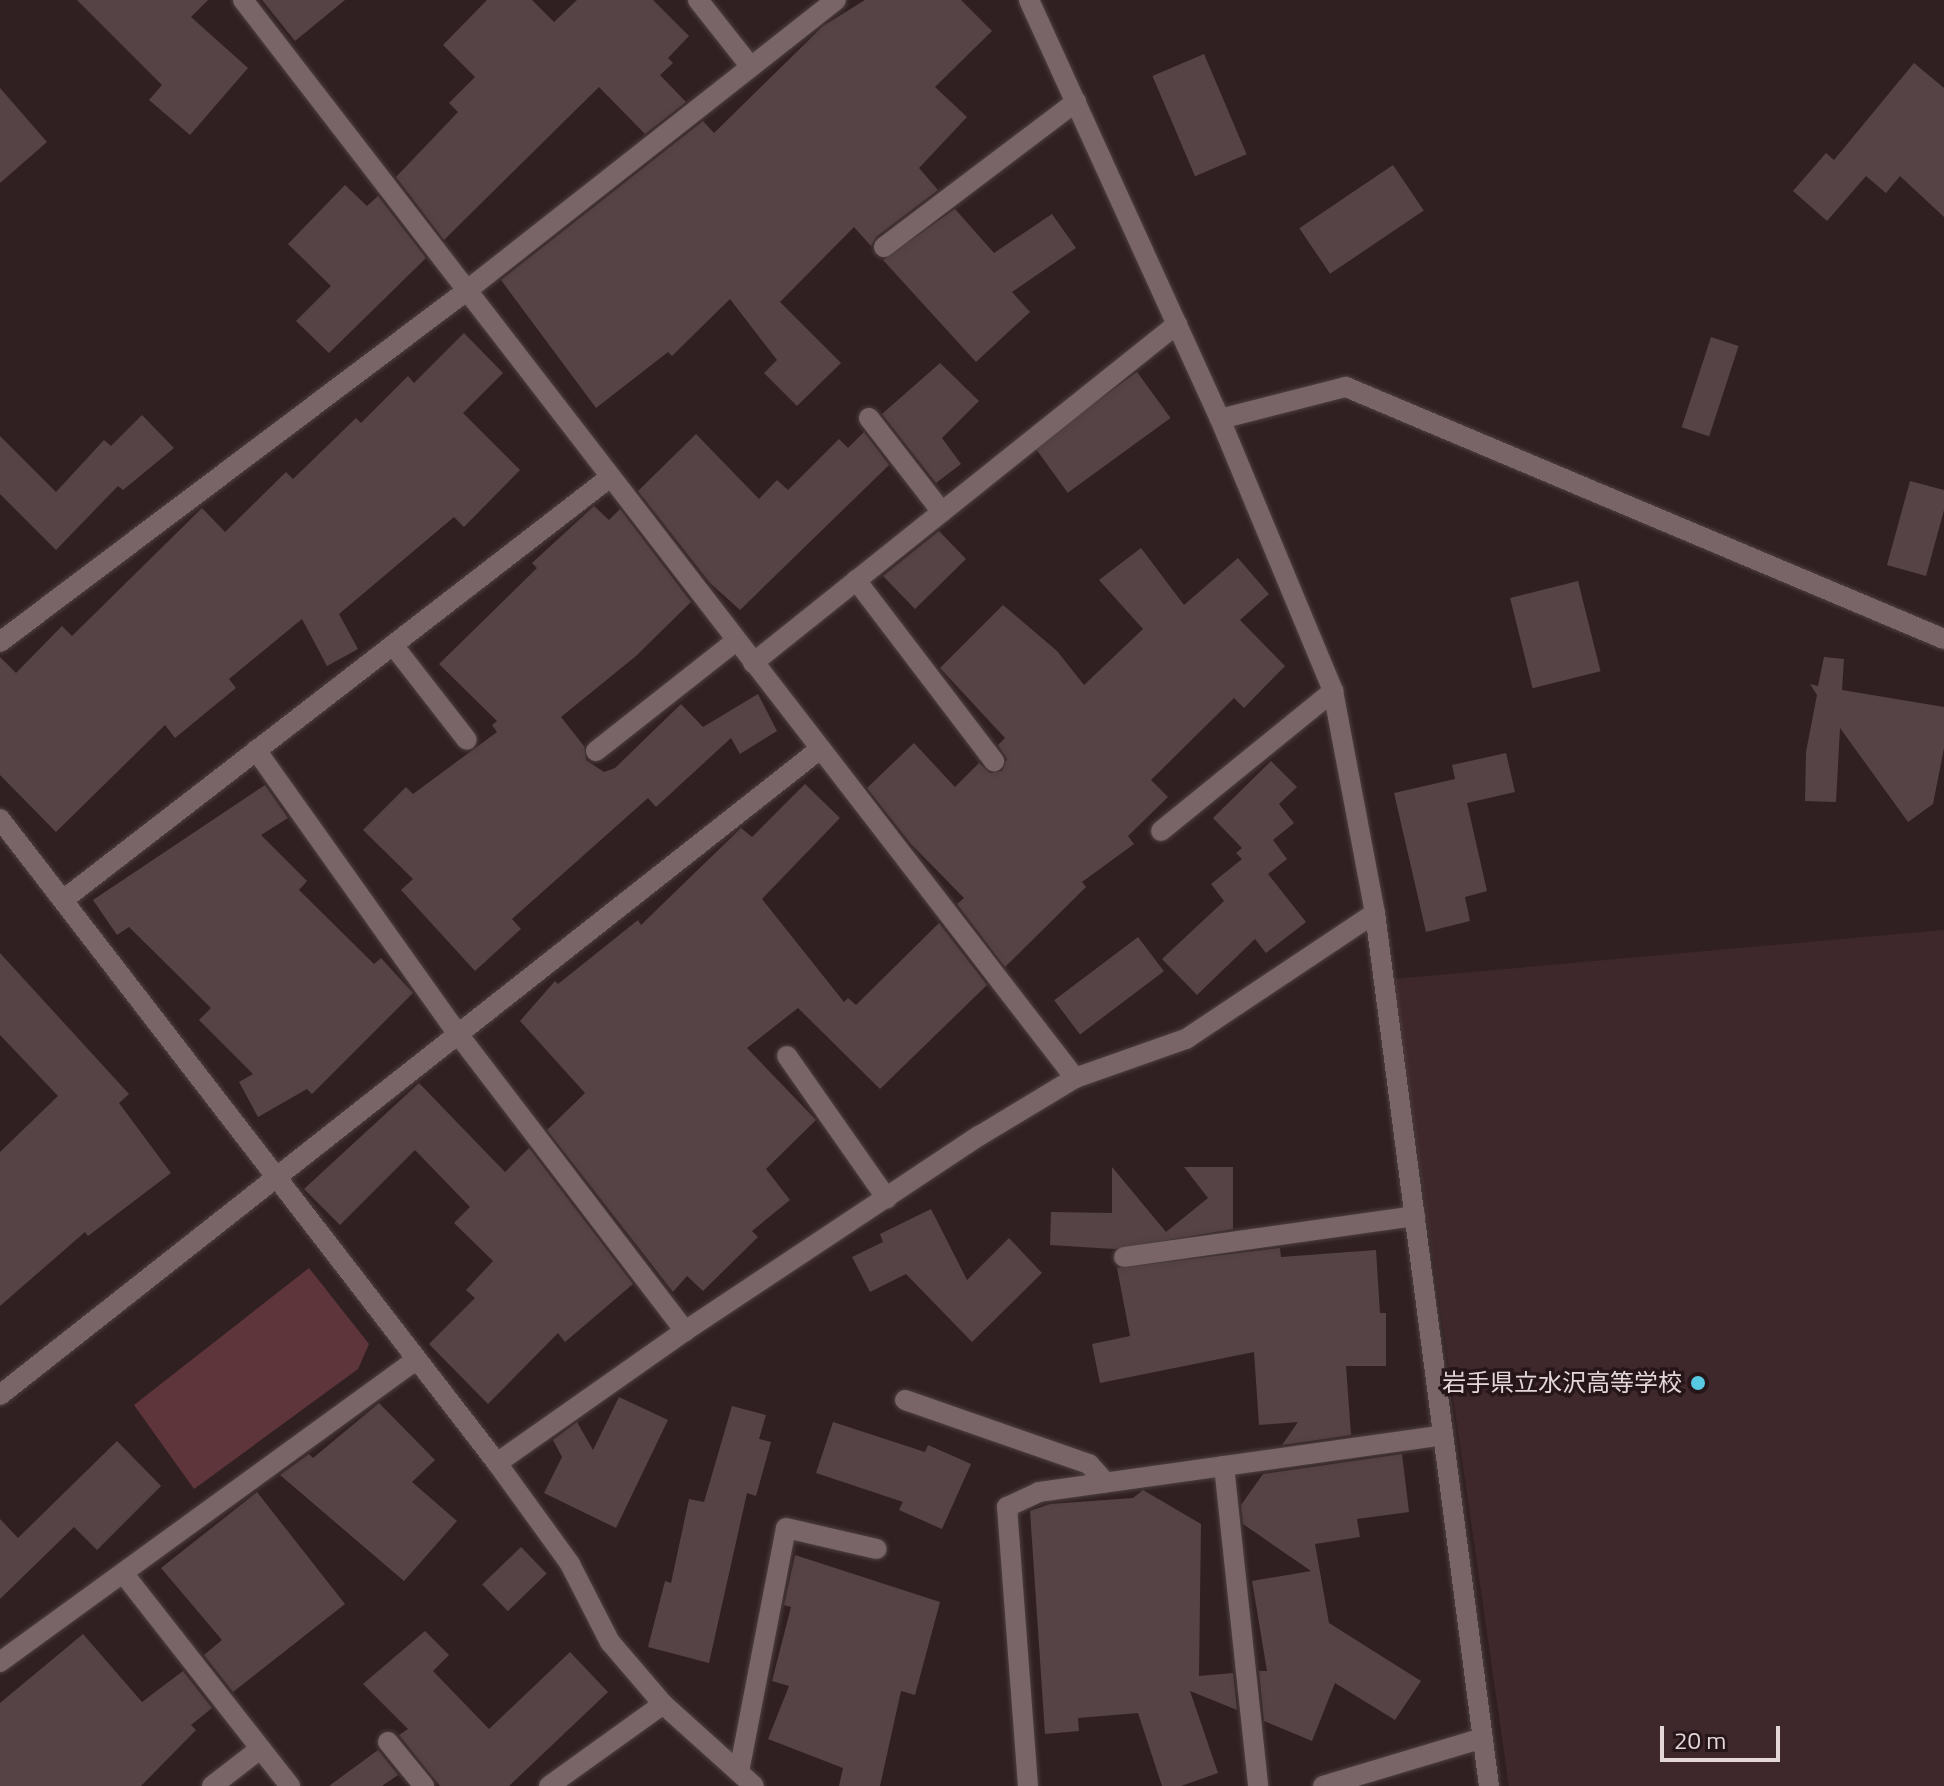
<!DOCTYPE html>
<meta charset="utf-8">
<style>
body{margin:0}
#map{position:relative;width:1944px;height:1786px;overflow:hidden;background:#312022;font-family:"Titillium Web","Noto Sans JP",sans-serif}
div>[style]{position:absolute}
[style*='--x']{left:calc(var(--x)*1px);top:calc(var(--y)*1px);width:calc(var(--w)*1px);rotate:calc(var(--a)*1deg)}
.built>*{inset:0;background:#3f282c}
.green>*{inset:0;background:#5f353c}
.building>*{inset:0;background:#564345;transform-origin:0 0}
.roads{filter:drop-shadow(0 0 2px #4d3f41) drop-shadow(0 0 2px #4d3f41)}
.street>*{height:20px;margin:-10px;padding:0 10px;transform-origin:10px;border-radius:10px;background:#796567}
.secondary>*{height:20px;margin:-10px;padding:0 10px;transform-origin:10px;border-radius:10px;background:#796567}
.dots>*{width:22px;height:22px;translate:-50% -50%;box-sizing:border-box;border:4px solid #271619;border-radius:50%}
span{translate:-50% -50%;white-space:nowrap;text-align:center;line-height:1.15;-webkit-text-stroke:7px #271619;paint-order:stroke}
.poi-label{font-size:24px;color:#e3d7d9}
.right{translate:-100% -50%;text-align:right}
.scale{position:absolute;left:1660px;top:1726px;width:120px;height:36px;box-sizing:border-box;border:4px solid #e3d7d9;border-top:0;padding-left:10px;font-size:24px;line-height:28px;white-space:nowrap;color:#e3d7d9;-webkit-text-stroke:6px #271619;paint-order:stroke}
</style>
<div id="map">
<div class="built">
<i style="clip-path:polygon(1944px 930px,1944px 1786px,1509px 1786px,1393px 979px)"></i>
</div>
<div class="green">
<i style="clip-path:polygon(309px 1268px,369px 1344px,358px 1369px,194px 1489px,134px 1405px)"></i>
</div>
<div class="building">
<i style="clip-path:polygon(77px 0,208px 0,191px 17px,248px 68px,190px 135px,149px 100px,162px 85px)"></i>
<i style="clip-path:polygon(262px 0,345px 0,295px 41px)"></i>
<i style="clip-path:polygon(487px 0,532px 0,554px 22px,577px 0,653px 0,689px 36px,668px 58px,673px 63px,660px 75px,686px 102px,645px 134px,599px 87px,444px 240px,396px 177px,458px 112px,449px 103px,475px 77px,443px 45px)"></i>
<i style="clip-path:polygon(865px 0,961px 0,992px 31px,935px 87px,967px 117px,919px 168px,938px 190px,876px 237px,871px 246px,854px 227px,780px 302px,841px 363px,797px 406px,764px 373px,777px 360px,730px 299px,672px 356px,668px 352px,596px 408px,501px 280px,703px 121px,714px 133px,823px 26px)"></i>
<i style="left:1204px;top:54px;width:109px;height:56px;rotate:67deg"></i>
<i style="clip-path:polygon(1914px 63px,1944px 88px,1944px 217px,1900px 176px,1886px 193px,1866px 176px,1827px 221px,1793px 191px,1826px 153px,1834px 160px)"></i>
<i style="clip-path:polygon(0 88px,47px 142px,0 183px)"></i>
<i style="left:1393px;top:165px;width:55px;height:113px;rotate:56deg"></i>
<i style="clip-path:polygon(345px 185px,367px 206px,378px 196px,426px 258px,329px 353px,296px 321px,331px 286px,288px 244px)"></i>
<i style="clip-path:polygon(955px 209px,994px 253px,1052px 214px,1076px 248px,1012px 292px,1030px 312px,976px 362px,883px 260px)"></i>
<i style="clip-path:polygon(464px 333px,503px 373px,463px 413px,520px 470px,464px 527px,454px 517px,339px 614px,358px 649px,327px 666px,302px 619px,229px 679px,236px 688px,175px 738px,165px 725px,56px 832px,0 775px,0 657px,16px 673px,62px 626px,72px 636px,202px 508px,225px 532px,286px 472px,293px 479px,356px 418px,361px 423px,408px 376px,414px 383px)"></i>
<i style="left:1711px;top:337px;width:29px;height:95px;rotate:18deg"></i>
<i style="clip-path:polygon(940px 363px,979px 401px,942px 438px,961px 464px,936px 483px,882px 414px)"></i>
<i style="left:1137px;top:372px;width:57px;height:127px;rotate:54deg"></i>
<i style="clip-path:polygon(142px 415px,174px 448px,123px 490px,118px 486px,56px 550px,0 494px,0 436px,56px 492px,104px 440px,111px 446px)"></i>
<i style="clip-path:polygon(864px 432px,889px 465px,740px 610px,710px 583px,638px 491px,696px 434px,759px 499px,777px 480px,788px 490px,839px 439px,848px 448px)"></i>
<i style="clip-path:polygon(1910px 481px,1944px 490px,1944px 510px,1926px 576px,1887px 565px)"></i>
<i style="clip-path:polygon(594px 506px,609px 520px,620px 509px,691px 602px,636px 656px,561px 717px,584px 746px,586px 760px,604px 772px,615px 768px,681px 704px,703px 727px,758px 694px,777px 731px,740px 754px,731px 738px,656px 807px,648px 798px,512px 919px,521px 929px,475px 971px,401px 890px,413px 879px,363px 830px,406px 787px,413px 794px,497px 732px,492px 725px,497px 721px,439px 664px,537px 568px,532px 563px)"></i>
<i style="clip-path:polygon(939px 531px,966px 559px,915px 609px,883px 576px)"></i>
<i style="clip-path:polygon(1141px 548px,1184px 605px,1238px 558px,1269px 594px,1240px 620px,1285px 666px,1244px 708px,1234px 698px,1151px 780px,1168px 797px,1128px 836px,1134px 844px,1082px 882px,1086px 887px,1005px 967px,957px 904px,964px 898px,911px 844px,867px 788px,914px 743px,955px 787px,979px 763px,990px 773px,1002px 771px,1007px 759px,998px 745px,1005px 738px,940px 668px,1003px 605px,1057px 651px,1084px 685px,1143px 629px,1099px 580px)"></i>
<i style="left:1578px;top:581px;width:93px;height:70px;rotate:76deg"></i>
<i style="clip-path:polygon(1824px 657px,1844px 659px,1842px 690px,1944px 707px,1944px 748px,1933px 804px,1908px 822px,1840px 728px,1836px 802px,1805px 801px,1806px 752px,1817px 695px,1810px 684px,1818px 686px)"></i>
<i style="clip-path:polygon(1506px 753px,1515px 792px,1467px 803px,1487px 891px,1465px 897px,1470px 921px,1426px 932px,1394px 793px,1455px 779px,1452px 765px)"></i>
<i style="clip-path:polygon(1271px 761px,1297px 787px,1279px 804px,1294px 823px,1273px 840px,1287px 859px,1268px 874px,1306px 922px,1266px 953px,1255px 939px,1197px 995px,1162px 959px,1224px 901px,1211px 884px,1242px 859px,1236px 853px,1242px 848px,1213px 818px)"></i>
<i style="clip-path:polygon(805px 784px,840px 818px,762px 899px,844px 1002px,848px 998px,856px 1005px,939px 923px,987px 985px,880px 1089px,798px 1008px,747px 1048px,816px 1120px,766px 1169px,790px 1200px,752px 1231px,758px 1237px,703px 1291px,687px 1276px,673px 1292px,547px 1130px,585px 1093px,520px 1021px,555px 981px,558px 984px,638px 920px,641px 925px,741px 828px,752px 837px)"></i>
<i style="clip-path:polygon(265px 785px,288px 818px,261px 835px,307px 881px,299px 890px,374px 964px,381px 958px,413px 993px,312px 1094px,307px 1089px,258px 1117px,239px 1082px,253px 1074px,199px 1020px,211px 1008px,129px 927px,117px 935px,93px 900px)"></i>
<i style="left:1138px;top:937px;width:43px;height:105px;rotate:53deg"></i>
<i style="clip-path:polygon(0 953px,129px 1094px,119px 1103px,171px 1173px,88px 1236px,85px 1232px,0 1306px,0 1152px,58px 1096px,0 1035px)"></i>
<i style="clip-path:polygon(419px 1083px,505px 1172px,529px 1148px,633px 1284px,565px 1342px,558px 1333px,488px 1404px,429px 1344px,475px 1298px,466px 1290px,493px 1261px,454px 1223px,470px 1207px,415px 1150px,340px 1225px,304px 1189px)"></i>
<i style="clip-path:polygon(1112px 1167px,1166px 1232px,1208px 1198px,1184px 1167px,1233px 1167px,1233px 1229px,1114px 1249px,1050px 1245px,1051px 1212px,1112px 1213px)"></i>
<i style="clip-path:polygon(931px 1209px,967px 1280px,1009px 1238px,1042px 1273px,972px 1342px,906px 1274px,870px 1292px,852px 1257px,883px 1242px,880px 1234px)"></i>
<i style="clip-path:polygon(1280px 1248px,1281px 1257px,1376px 1250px,1380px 1313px,1386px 1313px,1386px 1366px,1346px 1366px,1351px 1435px,1282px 1445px,1298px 1422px,1259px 1425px,1254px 1352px,1100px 1383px,1092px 1344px,1130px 1336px,1117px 1268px)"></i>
<i style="clip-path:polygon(619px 1397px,668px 1420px,616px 1528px,544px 1493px,562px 1457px,553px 1440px,577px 1422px,593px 1450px)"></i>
<i style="clip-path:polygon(379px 1403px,435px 1460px,412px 1482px,457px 1521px,404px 1581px,280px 1475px,309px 1454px,313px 1458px)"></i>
<i style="clip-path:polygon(732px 1406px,766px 1415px,759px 1439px,771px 1442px,756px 1496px,747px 1493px,709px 1663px,648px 1647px,665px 1581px,671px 1583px,689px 1499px,704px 1502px)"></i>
<i style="clip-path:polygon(833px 1422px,925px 1452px,928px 1445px,971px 1464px,942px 1529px,899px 1510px,903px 1502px,816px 1473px)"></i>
<i style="clip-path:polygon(117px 1441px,161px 1486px,97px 1550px,74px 1527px,0 1599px,0 1519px,18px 1538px)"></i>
<i style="clip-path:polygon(1402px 1454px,1409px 1512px,1357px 1519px,1360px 1537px,1315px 1544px,1329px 1623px,1421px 1681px,1395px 1720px,1335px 1683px,1312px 1741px,1264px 1721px,1259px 1671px,1267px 1671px,1252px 1581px,1311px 1571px,1243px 1524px,1241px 1505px,1263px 1474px)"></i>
<i style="clip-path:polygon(1143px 1490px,1201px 1524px,1199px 1676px,1233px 1673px,1237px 1710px,1190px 1691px,1218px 1773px,1181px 1786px,1162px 1786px,1138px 1713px,1078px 1718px,1079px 1731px,1045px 1734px,1030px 1511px,1050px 1504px,1133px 1498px)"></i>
<i style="clip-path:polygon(257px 1492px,345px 1604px,233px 1692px,204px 1655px,222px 1640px,161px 1568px)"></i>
<i style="left:521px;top:1547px;width:37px;height:54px;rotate:46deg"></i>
<i style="clip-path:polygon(795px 1555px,940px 1602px,915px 1695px,901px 1691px,880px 1786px,839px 1786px,843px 1768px,768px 1739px,789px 1686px,772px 1681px,791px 1607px,784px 1605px)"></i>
<i style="clip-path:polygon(425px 1631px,449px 1655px,433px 1671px,489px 1729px,570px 1652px,608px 1692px,509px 1786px,440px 1786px,399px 1735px,408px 1729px,363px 1684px)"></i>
<i style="clip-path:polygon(83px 1634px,142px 1702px,183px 1671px,212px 1708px,191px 1725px,196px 1730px,141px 1786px,0 1786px,0 1703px)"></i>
<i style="clip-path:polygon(378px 1750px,398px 1775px,382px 1786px,329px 1786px)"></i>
</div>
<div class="roads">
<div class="street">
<i style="--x:243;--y:0;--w:1362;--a:52.34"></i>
<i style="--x:698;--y:0;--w:85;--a:51.7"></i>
<i style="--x:884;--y:247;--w:241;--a:-37.1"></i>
<i style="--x:869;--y:418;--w:119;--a:52.2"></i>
<i style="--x:856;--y:580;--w:228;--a:52.7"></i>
<i style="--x:0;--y:642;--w:582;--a:-36.97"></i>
<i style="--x:465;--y:292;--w:472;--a:-38.2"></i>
<i style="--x:393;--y:645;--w:120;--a:52.1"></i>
<i style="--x:753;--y:663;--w:543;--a:-38.64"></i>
<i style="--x:256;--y:750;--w:349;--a:54.6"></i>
<i style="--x:458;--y:1034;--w:374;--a:52.6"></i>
<i style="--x:596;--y:751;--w:178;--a:-38.2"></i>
<i style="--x:0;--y:819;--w:813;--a:52.34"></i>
<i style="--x:497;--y:1463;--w:125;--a:54.1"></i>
<i style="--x:570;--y:1564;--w:88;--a:62.9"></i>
<i style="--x:610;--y:1642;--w:82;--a:49.5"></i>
<i style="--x:663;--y:1704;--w:122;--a:42"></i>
<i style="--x:1161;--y:831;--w:222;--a:-39.1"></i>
<i style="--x:63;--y:900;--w:690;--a:-37.7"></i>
<i style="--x:787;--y:1056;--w:174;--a:55"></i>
<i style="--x:1124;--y:1257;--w:294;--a:-8"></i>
<i style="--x:0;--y:1395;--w:1044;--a:-38.23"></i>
<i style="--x:905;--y:1400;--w:195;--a:19.2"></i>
<i style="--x:1089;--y:1464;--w:25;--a:48"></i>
<i style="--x:497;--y:1463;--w:230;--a:-35.1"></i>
<i style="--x:685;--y:1331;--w:353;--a:-33.6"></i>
<i style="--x:979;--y:1136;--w:112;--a:-31.1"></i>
<i style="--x:1075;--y:1078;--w:118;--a:-19.4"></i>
<i style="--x:1186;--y:1039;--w:227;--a:-33.7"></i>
<i style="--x:1224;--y:1466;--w:322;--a:83.9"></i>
<i style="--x:123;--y:1573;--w:271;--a:51.9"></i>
<i style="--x:0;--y:1662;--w:515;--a:-36"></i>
<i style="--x:388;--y:1742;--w:57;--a:50.7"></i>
<i style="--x:739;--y:1772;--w:248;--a:-79.1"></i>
<i style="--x:786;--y:1528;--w:93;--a:13"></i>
<i style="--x:212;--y:1786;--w:61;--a:-37.6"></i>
<i style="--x:549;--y:1786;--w:140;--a:-35.7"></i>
<i style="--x:1028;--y:1786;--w:280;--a:-94.3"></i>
<i style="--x:1007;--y:1507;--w:35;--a:-25"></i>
<i style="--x:1039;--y:1492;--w:408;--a:-8"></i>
<i style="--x:1323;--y:1786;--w:167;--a:-16.7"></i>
</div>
<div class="secondary">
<i style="--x:1029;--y:0;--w:460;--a:65.5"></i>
<i style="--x:1220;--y:419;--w:130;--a:-14.3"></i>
<i style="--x:1346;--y:387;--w:649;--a:22.85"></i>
<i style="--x:1220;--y:419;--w:295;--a:67.4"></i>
<i style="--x:1333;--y:691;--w:226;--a:79.3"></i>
<i style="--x:1375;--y:913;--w:880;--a:82.56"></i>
</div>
</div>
<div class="dots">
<i style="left:1698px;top:1383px;background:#57c9e2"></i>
</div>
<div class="poi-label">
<span class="right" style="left:1682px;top:1383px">岩手県立水沢高等学校</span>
</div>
<div class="scale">20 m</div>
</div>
